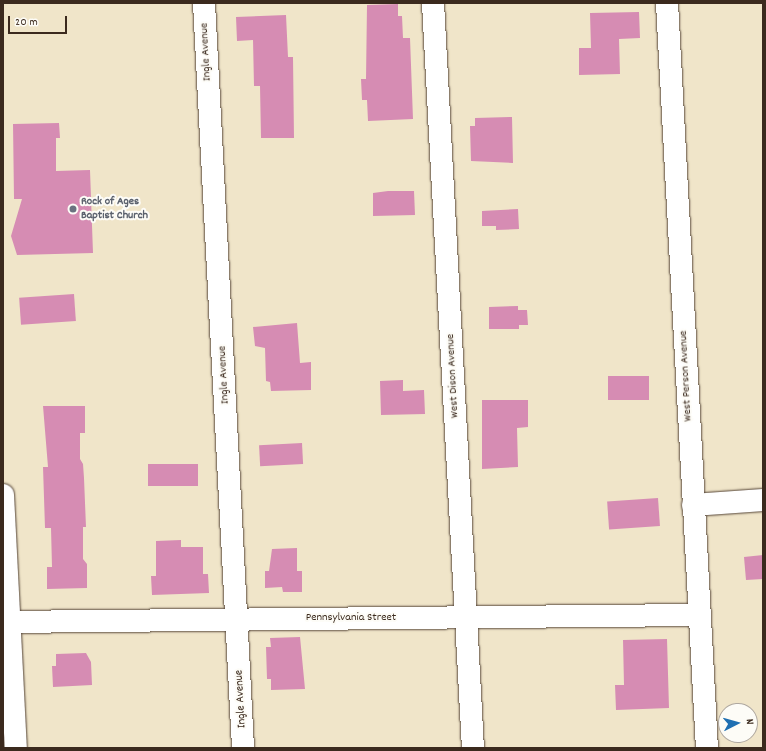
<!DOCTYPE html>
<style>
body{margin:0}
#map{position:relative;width:766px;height:751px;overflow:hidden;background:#f0e5c9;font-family:Dekko,sans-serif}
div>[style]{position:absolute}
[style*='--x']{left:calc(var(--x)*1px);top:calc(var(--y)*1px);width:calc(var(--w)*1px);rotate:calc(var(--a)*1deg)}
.building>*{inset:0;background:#d68cb3;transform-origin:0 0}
.roads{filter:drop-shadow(0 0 1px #564638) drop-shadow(0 0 1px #564638)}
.minor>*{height:22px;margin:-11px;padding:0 11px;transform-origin:11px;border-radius:11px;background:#fff}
.tertiary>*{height:22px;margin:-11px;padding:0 11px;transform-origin:11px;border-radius:11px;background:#fff}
.dots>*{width:11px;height:11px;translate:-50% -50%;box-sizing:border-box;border:2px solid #fdfcf7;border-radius:50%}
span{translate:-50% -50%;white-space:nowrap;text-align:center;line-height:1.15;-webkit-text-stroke:4px #fdfcf7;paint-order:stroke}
.street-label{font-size:12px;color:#3b2a1e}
.worship-label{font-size:12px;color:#5b616d;font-weight:700}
.left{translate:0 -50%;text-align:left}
.frame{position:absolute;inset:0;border:4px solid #3b2a1e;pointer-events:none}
.north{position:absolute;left:718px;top:703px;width:40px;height:40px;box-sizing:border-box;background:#fdfcf7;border:1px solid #afa8a0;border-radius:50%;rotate:84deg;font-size:11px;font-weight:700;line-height:16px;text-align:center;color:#3b2a1e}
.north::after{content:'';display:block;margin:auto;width:14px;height:18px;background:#1f6fb2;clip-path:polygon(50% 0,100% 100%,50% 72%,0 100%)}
.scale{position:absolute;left:8px;top:16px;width:59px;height:18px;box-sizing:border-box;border:2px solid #3b2a1e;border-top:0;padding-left:5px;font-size:12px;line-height:14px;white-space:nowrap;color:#3b2a1e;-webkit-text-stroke:3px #fdfcf7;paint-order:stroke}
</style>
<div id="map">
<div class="building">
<i style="clip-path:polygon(398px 4px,398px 16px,402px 16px,403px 38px,410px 38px,413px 119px,368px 121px,367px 100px,362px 100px,361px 79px,366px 79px,367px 5px)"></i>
<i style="clip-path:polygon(639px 12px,640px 38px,619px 39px,620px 74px,579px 75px,579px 48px,591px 48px,590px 13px)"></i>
<i style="clip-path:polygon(286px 15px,288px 57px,293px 57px,294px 138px,261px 138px,260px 86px,254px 86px,253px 40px,237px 41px,236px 17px)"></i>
<i style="clip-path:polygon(512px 117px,513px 163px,471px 161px,470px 126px,475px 126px,475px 118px)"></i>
<i style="clip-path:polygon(59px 123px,60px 138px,56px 138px,56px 171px,90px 170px,93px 253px,17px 255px,11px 236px,22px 199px,14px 199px,13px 124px)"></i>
<i style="clip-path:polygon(388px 191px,414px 191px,415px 215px,373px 216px,373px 193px)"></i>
<i style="clip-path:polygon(518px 209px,519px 229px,496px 230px,496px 226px,482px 226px,482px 211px)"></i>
<i style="left:74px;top:294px;width:27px;height:55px;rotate:86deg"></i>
<i style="clip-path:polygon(518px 306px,518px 310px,527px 310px,528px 325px,519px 325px,519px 329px,489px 329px,489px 307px)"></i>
<i style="clip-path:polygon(297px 323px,300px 363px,311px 362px,311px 390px,271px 391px,270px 382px,266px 381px,265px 348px,255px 346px,253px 327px)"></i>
<i style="left:649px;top:376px;width:24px;height:41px;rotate:90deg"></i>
<i style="clip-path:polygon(403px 380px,403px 391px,424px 390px,425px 414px,381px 415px,380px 381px)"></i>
<i style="clip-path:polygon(482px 400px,528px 400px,528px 427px,517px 428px,518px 467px,482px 469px)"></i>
<i style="clip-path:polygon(43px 406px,85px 406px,85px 433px,80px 433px,80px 459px,83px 464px,84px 478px,86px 527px,83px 527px,83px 559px,87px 564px,87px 588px,47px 589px,47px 567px,52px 567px,51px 528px,45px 528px,43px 467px,48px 467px)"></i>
<i style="left:302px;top:443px;width:21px;height:43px;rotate:87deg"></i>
<i style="left:198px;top:464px;width:22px;height:50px;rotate:90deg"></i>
<i style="left:658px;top:498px;width:28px;height:51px;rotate:86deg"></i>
<i style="clip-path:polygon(181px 540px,181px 547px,203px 547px,203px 574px,208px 574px,209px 593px,152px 595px,151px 576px,156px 576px,156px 541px)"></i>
<i style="clip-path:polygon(297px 548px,297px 571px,302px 571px,302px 592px,283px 592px,282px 587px,265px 588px,265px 571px,269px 571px,272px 549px)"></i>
<i style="clip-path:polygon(763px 555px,763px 579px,746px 580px,744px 557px)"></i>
<i style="clip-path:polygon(300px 637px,305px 689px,271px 690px,271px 679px,267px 679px,266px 647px,271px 647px,270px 638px)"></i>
<i style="clip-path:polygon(667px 639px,669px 708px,616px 710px,615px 685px,624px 685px,623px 640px)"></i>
<i style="clip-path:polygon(86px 653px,91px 662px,92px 685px,53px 687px,52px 666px,56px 666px,56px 654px)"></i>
</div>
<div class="roads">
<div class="minor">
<i style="--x:204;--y:3;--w:746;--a:87"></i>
<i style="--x:433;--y:3;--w:746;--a:86.93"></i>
<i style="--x:3;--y:495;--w:253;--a:87.1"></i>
<i style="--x:693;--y:505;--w:70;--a:-4.1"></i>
<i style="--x:3;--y:622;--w:697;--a:-0.58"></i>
</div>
<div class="tertiary">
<i style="--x:667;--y:3;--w:746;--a:86.93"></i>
</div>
</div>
<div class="dots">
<i style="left:73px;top:209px;background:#6b7280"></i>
</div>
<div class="street-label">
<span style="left:206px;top:52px;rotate:-93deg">Ingle Avenue</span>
<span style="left:224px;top:375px;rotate:-93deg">Ingle Avenue</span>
<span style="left:453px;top:376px;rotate:-93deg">West Dison Avenue</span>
<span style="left:686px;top:376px;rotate:-93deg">West Person Avenue</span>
<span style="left:351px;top:618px">Pennsylvania Street</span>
<span style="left:241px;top:699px;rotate:-93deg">Ingle Avenue</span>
</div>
<div class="worship-label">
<span class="left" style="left:81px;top:209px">Rock of Ages<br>Baptist Church</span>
</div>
<div class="frame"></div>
<div class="north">N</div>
<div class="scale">20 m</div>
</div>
